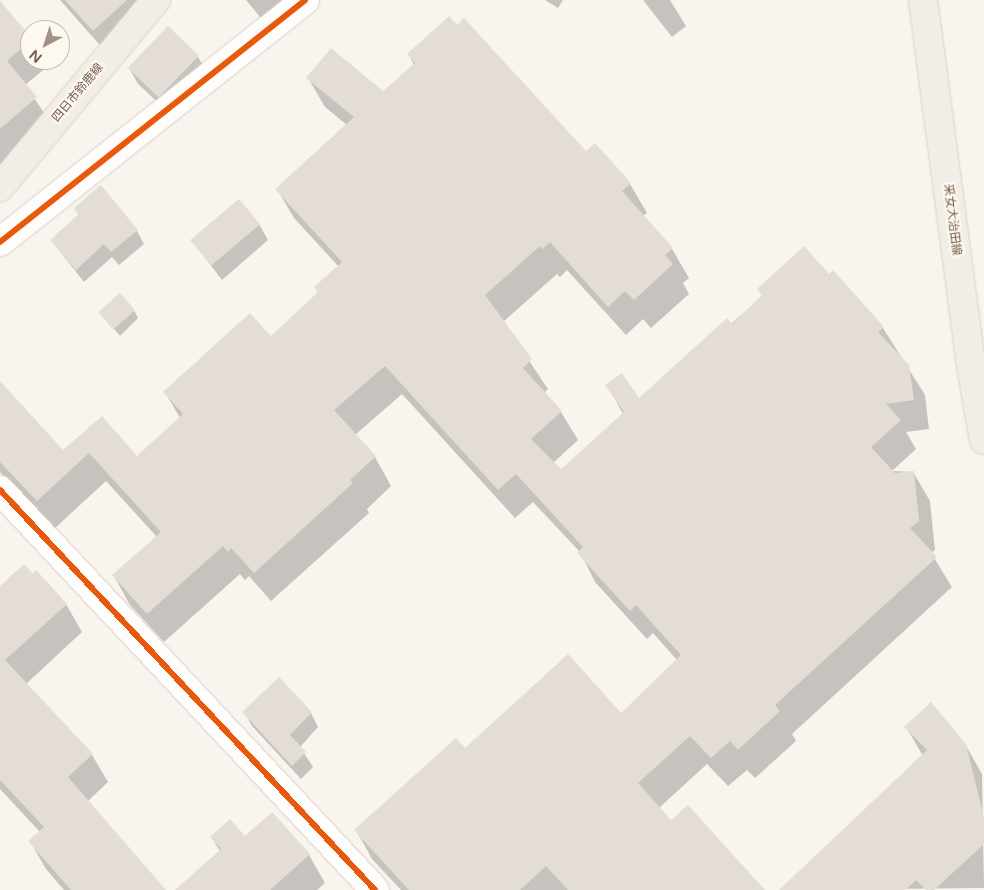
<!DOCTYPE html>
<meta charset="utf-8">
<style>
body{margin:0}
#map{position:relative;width:984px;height:890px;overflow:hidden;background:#f8f4ee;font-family:"Varela Round","Noto Sans JP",sans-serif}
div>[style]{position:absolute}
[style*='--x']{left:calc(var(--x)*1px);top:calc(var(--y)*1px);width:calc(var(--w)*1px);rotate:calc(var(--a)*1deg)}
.shadow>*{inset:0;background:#0003}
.building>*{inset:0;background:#e4ddd5;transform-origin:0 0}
.roads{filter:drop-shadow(0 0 1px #d7d1cc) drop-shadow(0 0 1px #d7d1cc)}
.minor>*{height:28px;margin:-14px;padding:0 14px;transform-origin:14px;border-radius:14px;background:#fefdfc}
.major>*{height:28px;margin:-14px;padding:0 14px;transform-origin:14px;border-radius:14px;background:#f2eee7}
.cycleway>*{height:6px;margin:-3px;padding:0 3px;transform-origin:3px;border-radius:3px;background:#e8590c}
span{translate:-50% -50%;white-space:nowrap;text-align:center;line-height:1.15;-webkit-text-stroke:4px #fef9f0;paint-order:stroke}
.street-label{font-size:12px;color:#765c4e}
.north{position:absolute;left:20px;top:20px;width:50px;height:50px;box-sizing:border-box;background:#fef9f0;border:1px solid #c8baaf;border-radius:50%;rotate:220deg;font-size:14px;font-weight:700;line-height:20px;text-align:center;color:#765c4e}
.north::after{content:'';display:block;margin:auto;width:18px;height:22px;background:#a49186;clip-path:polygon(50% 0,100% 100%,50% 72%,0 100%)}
</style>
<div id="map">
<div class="shadow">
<i style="clip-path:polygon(60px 0,147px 0,106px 52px)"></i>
<i style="clip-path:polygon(246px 0,293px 0,265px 23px)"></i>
<i style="clip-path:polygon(545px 0,563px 0,558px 8px)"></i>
<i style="clip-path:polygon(643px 0,670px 0,686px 26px,672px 37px)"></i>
<i style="clip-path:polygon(0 1px,30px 38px,30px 60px,43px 60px,47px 67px,25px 85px,52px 124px,0 169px)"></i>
<i style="clip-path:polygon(409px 54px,586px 153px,595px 145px,630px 184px,647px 213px,643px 216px,672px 249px,689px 278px,683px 283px,689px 294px,651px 328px,643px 319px,626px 335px,567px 270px,560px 277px,557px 274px,503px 322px,548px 389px,544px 393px,561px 412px,578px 440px,553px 463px,561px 471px,623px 414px,607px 385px,639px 400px,763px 297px,758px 289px,829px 276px,883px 328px,925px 395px,929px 429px,906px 432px,916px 449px,892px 471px,913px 472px,930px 501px,935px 550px,931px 553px,952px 587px,792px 734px,796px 741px,755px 778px,747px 770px,728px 786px,707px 764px,659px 808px,671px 821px,763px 890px,401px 890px,372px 859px,356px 830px,465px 750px,621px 715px,677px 660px,653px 633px,647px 639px,595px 582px,580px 552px,533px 502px,515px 518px,402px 394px,355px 435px,375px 457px,391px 486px,367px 509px,369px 513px,271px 601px,249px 576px,245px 580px,240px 574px,164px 642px,130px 605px,114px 576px,157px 537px,106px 481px,54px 529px,0 472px,0 383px,63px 452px,102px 418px,137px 458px,180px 418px,165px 392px,270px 338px,319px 293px,339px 267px,294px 218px,277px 189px,347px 125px,325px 107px,308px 78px,383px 93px,414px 65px)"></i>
<i style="clip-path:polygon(198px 57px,207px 72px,165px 109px,138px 84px,129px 68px)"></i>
<i style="clip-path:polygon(75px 208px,137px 231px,144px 244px,119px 265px,112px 257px,84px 282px,51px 240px,79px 216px)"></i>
<i style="clip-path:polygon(259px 224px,268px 240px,222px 280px,193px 242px)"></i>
<i style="clip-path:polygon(134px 310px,138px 318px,120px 336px,101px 313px)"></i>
<i style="clip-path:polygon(0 588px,66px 604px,82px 632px,26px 684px,92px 755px,108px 782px,88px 801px,165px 890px,64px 890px,46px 869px,30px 841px,40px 832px,0 789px)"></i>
<i style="clip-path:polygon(244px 712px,311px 713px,318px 727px,300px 747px,313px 767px,301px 779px,252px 726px)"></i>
<i style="clip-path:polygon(906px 727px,965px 744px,982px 774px,984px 888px,781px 890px,923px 756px)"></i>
<i style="clip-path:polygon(272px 813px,309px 855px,325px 883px,317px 890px,177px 890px,220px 851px,211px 837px,245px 838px)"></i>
</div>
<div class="building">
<i style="clip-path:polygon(65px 0,127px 0,93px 31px)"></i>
<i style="clip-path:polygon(0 1px,30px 36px,30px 41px,7px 61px,37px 97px,0 129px)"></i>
<i style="clip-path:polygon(449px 16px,457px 25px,464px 18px,586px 151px,595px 143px,631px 183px,622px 191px,673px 248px,665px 255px,673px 264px,634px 300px,625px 291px,608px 307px,550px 242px,542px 249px,540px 246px,485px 295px,532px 359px,523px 368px,562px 411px,531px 439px,561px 469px,624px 412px,605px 385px,622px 373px,639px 398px,727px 318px,732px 324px,762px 295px,757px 289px,804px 246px,829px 274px,833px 270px,884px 327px,878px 332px,909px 365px,914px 400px,886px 404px,901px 420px,871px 447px,895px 473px,914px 471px,919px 521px,910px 528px,937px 557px,775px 705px,780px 711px,738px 750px,730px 741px,711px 758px,690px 736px,638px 783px,671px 820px,688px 805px,765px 890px,568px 890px,546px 866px,520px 890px,409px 890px,354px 830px,456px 738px,465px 748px,568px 654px,621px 713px,681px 655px,636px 605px,630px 611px,577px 553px,583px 547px,516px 474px,498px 490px,385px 366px,334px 410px,376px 456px,350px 480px,353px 483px,254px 573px,231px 548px,228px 552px,223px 546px,147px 614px,112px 575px,161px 532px,89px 453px,37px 501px,0 462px,0 381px,63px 450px,102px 416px,137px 456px,183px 414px,163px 392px,250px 313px,271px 336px,318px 292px,314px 287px,342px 262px,275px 189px,354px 117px,306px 78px,331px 48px,383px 91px,415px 63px,407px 54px)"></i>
<i style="left:168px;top:26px;width:43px;height:58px;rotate:44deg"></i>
<i style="clip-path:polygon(101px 185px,138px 230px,111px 252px,104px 244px,76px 270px,50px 240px,79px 214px,74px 208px)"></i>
<i style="left:239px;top:199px;width:33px;height:64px;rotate:50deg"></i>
<i style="left:120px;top:293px;width:23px;height:29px;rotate:49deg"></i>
<i style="clip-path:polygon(24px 564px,33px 574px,36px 570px,67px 604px,5px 660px,93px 754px,68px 777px,166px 890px,71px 890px,28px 841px,44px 827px,0 780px,0 586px)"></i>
<i style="clip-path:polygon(279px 677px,312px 712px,290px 735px,306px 752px,292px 766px,242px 712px)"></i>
<i style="clip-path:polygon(931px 702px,966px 744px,984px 818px,984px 844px,934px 890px,926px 890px,916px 880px,905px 890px,779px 890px,927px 750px,904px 727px)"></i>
<i style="clip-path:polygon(272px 812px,310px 854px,270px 890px,175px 890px,221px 849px,210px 837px,230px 819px,245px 836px)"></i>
</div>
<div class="roads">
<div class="minor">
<i style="--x:0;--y:242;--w:389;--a:-38.4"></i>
<i style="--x:0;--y:490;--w:548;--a:46.85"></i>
</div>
<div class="major">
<i style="--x:923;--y:0;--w:362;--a:82.5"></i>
<i style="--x:970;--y:359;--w:82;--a:80.2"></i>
<i style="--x:0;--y:187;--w:244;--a:-50.2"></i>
</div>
</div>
<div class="cycleway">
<i style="--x:0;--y:242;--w:389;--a:-38.4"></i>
<i style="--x:0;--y:490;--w:548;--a:46.85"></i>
</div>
<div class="street-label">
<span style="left:78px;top:93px;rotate:-50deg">四日市鈴鹿線</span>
<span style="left:952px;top:220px;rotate:83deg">采女大治田線</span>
</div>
<div class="north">N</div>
</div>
